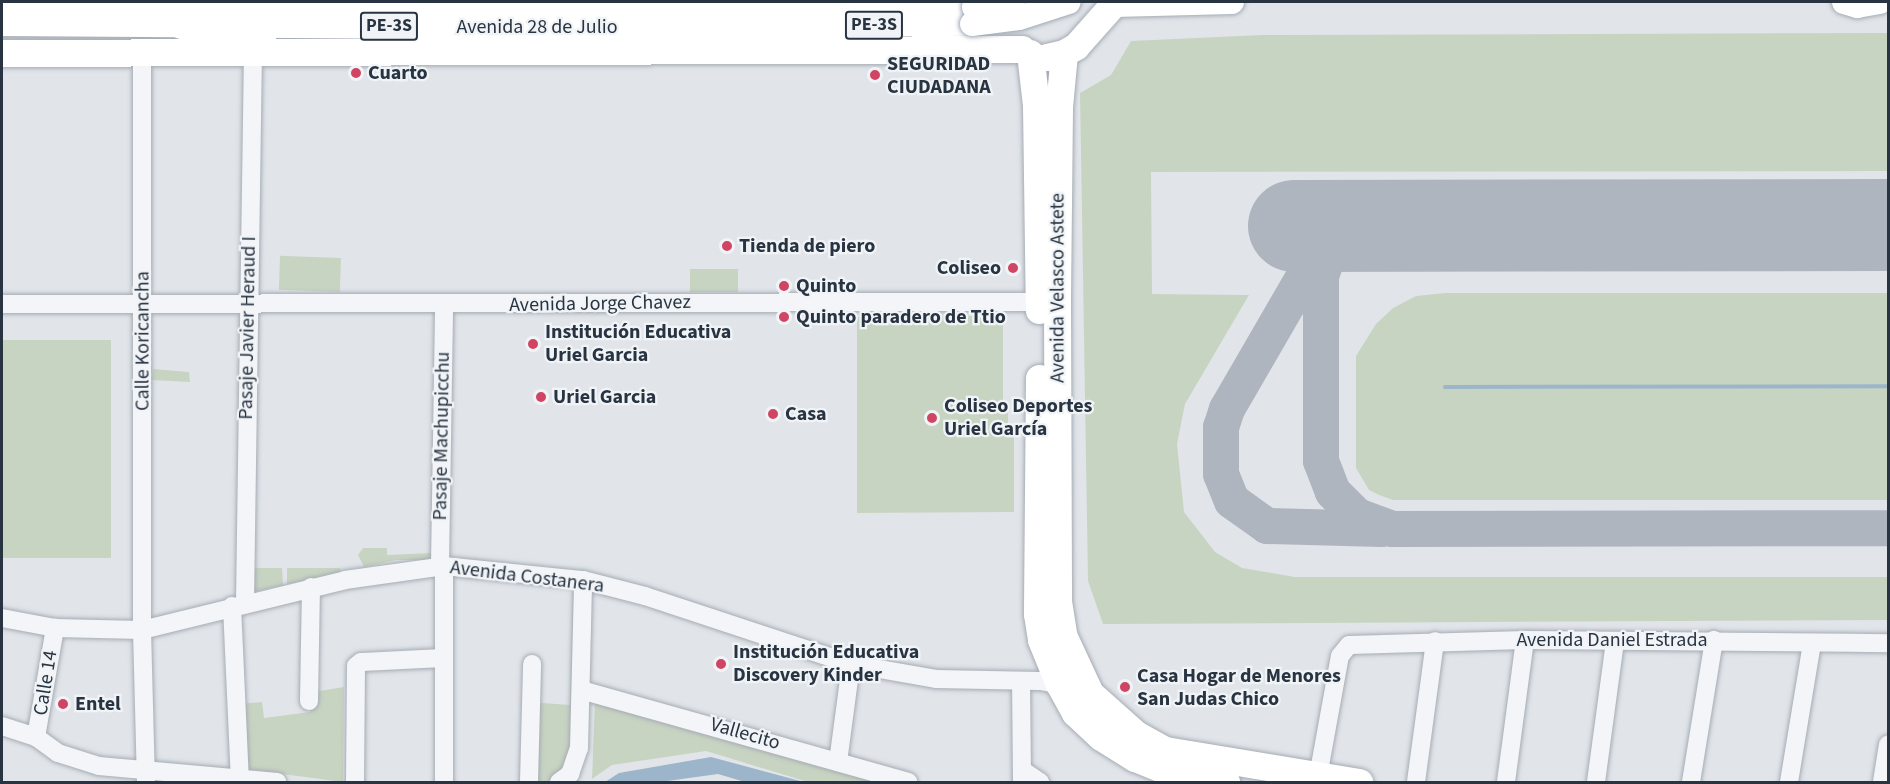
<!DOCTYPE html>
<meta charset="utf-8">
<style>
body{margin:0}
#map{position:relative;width:1890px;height:784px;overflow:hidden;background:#e1e5ea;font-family:"Source Sans 3",sans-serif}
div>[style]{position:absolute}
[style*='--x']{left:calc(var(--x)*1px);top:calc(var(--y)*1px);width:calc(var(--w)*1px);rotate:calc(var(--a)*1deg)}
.green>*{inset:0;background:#c8d4c2;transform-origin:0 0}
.water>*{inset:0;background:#9cb5ca}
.stream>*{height:4px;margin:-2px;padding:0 2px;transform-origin:2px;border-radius:2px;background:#9cb5ca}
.taxiway>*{height:36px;margin:-18px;padding:0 18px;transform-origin:18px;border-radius:18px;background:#aeb5be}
.runway>*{height:92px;margin:-46px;padding:0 46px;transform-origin:46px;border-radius:46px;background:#aeb5be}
.roads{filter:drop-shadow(0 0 2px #a6acb4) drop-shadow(0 0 2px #a6acb4)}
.minor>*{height:18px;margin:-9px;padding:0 9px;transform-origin:9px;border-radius:9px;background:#f4f5f8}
.major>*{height:24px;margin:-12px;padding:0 12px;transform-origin:12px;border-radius:12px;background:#fff}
.highway>*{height:27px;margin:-13.5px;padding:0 13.5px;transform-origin:13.5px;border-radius:13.5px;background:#fff}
.bridges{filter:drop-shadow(0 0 2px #a0aab6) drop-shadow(0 0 2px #a0aab6)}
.major-bridge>*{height:24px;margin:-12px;padding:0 12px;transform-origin:12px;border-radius:12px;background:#fff}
.dots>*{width:16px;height:16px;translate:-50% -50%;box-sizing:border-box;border:3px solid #f1f4f7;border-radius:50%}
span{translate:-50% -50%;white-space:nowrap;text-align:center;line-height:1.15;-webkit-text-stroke:4.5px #f1f4f7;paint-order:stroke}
.shield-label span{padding:2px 4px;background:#f1f4f7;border:2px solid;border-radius:4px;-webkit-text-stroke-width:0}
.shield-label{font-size:18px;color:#293442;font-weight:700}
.street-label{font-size:20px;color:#293442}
.poi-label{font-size:20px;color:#293442;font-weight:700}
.left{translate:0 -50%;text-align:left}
.right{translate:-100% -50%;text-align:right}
.frame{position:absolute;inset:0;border:3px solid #293442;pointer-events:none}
</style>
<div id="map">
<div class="green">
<i style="clip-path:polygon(1888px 33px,1888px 171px,1151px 172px,1152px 294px,1249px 295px,1185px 404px,1177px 444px,1184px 512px,1215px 552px,1242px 568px,1295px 577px,1888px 577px,1888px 620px,1103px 624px,1088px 581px,1080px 93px,1111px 75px,1131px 41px,1262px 35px)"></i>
<i style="left:341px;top:258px;width:34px;height:61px;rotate:92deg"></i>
<i style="left:738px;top:269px;width:23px;height:48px;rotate:90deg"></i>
<i style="clip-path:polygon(1445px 293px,1888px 293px,1888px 500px,1393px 500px,1379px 495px,1369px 490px,1356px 468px,1356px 356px,1376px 324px,1393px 308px,1416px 296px)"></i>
<i style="clip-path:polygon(1003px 316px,1003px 405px,1008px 405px,1008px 430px,1014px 430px,1014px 512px,857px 513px,857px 317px)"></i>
<i style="left:2px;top:340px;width:109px;height:218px"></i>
<i style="clip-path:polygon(153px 369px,189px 372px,190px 382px,152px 380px)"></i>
<i style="clip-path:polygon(363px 548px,387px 548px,387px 555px,432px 553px,433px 560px,396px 560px,364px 567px,358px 555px)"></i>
<i style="clip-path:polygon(248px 568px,282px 568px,283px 585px,248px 593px)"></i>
<i style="clip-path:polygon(287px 568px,340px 568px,340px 573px,287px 584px)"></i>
<i style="clip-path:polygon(573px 590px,584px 591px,576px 774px,562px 782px,521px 782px,523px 663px,529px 663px,529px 702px,570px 705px)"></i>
<i style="clip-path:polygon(344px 687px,343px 782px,244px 769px,240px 704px,262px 702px,264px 718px,310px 712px,313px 692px)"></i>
<i style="clip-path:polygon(595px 700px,879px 782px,808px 782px,706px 751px,612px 765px,592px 779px)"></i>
</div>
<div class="water">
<i style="clip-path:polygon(711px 757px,804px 782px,745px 782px,718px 774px,660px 782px,605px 782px,619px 773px)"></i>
</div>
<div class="stream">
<i style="--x:1445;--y:387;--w:443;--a:-0.1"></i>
</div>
<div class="taxiway">
<i style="--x:1392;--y:225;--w:27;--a:172"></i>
<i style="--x:1365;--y:229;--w:29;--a:153"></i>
<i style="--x:1339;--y:242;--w:18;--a:128"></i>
<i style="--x:1328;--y:256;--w:21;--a:109"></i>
<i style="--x:1321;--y:276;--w:185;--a:90"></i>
<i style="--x:1321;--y:461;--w:33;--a:69"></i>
<i style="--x:1333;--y:492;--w:34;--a:45"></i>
<i style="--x:1357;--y:516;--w:37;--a:20"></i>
<i style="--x:1392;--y:529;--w:496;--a:-0.1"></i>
<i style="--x:1328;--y:256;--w:26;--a:144"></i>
<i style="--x:1307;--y:271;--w:160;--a:120.1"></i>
<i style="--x:1227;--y:409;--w:19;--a:108"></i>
<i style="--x:1221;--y:427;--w:47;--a:90"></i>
<i style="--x:1221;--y:474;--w:29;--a:68"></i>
<i style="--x:1232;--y:501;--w:43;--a:35.5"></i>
<i style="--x:1267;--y:526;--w:115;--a:1.5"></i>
</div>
<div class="runway">
<i style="--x:1294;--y:226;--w:594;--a:-0.1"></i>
</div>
<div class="roads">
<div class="minor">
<i style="--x:142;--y:53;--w:577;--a:90"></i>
<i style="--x:142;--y:630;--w:152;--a:88.5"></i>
<i style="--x:2;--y:304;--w:1047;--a:-0.11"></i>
<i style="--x:440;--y:566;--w:260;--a:-89.1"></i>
<i style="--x:444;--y:566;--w:216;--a:90"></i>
<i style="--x:245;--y:602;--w:549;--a:-89.17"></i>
<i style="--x:232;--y:606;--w:176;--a:87.4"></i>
<i style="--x:2;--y:618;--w:54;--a:10.7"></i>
<i style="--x:55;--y:628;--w:87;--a:1.3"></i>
<i style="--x:142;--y:630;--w:209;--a:-13.8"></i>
<i style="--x:345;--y:580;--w:100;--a:-8"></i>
<i style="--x:444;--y:566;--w:140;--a:5.8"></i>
<i style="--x:583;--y:580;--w:64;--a:14.5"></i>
<i style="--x:645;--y:596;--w:217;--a:18.3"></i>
<i style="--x:851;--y:664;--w:86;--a:10"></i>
<i style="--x:936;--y:679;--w:104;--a:1.1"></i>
<i style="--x:1040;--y:681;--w:28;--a:10"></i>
<i style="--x:1021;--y:681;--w:101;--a:89.4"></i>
<i style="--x:581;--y:690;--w:340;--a:15.7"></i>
<i style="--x:309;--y:701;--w:114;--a:-89"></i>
<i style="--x:2;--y:726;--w:36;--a:18"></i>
<i style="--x:36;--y:737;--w:27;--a:36"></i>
<i style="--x:58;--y:753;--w:43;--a:17.6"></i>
<i style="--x:99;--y:766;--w:179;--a:5.1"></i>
<i style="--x:36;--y:737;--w:111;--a:-80.1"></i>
<i style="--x:838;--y:762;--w:99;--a:-82.4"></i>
<i style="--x:1022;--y:770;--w:22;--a:34"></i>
<i style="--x:355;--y:782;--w:116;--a:-89.5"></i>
<i style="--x:356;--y:666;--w:6;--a:-39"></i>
<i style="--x:361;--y:662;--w:83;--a:-2.8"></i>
<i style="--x:529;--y:782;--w:118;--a:-88.5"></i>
<i style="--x:559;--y:782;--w:14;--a:-36"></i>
<i style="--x:570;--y:774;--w:28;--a:-71"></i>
<i style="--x:579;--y:748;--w:168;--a:-88.6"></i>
<i style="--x:1317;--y:782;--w:128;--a:-79.7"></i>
<i style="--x:1340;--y:656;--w:14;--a:-51"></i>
<i style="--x:1349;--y:645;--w:176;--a:-1.6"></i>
<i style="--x:1525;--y:640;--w:363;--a:0.5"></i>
<i style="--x:1416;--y:782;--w:142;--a:-82.3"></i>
<i style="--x:1506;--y:782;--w:143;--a:-82.4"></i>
<i style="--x:1596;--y:782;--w:142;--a:-82.3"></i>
<i style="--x:1691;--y:782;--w:144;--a:-80.8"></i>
<i style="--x:1789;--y:782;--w:141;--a:-80.6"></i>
<i style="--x:1882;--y:782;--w:38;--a:-81"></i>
</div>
<div class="major">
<i style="--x:1844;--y:2;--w:14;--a:17"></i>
<i style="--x:1857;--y:6;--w:23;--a:-10"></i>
<i style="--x:1113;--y:5;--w:119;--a:-1.4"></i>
<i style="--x:2;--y:7;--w:972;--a:0"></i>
<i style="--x:2;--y:24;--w:572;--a:0.4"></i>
<i style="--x:574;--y:28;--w:398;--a:-0.6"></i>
</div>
<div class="highway">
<i style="--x:487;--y:2;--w:39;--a:10"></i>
<i style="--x:180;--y:8;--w:29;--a:-12"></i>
<i style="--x:181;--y:25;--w:83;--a:11.2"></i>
<i style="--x:428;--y:40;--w:76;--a:-9.8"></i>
<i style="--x:2;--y:53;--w:1020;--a:-0.22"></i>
<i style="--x:1030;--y:53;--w:52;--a:83.4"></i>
<i style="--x:1036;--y:105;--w:205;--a:89.2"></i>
<i style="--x:1064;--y:53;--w:54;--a:95.3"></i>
<i style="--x:1059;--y:107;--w:195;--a:90.6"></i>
<i style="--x:1057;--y:302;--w:299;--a:89.8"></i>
<i style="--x:1058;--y:601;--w:36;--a:81"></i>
<i style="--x:1064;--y:637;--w:62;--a:65.1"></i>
<i style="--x:1090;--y:693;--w:62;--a:41.7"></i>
<i style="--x:1136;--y:734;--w:33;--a:29"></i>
<i style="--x:1165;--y:750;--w:197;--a:9.4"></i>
<i style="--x:1047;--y:57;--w:17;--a:-13"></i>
<i style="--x:1064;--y:53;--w:14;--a:-30"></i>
<i style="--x:1076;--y:46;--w:59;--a:-48.4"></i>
<i style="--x:1039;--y:378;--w:236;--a:90.5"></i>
<i style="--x:1037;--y:614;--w:26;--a:81"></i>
<i style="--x:1041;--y:640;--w:48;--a:67.8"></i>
<i style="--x:1059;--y:684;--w:33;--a:61"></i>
<i style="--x:1075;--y:713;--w:35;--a:43"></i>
<i style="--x:1101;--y:737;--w:40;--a:32"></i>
<i style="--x:1135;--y:758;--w:37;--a:22"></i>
<i style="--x:1169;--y:772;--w:58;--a:10"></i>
</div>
</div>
<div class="bridges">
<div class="major-bridge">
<i style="--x:974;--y:7;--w:39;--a:-6"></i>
<i style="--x:972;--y:24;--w:47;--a:-7.3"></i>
<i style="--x:1019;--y:18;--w:52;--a:-17.7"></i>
</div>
</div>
<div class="dots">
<i style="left:356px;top:73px;background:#cf4563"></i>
<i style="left:875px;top:75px;background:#cf4563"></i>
<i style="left:727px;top:246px;background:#cf4563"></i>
<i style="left:1013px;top:268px;background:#cf4563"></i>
<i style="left:784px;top:286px;background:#cf4563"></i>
<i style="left:784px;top:317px;background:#cf4563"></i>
<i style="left:533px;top:344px;background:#cf4563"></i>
<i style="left:541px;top:397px;background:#cf4563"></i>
<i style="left:773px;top:414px;background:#cf4563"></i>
<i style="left:932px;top:418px;background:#cf4563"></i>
<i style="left:721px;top:664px;background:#cf4563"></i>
<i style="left:1125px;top:687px;background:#cf4563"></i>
<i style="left:63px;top:704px;background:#cf4563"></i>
</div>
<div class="shield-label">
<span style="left:874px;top:25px">PE-3S</span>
<span style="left:389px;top:26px">PE-3S</span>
</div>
<div class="street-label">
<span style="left:537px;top:27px">Avenida 28 de Julio</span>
<span style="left:1058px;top:288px;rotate:-90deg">Avenida Velasco Astete</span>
<span style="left:600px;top:304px;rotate:-1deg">Avenida Jorge Chavez</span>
<span style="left:248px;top:328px;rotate:-89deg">Pasaje Javier Heraud I</span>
<span style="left:143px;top:341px;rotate:-90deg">Calle Koricancha</span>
<span style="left:442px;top:436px;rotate:-89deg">Pasaje Machupicchu</span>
<span style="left:527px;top:577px;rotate:7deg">Avenida Costanera</span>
<span style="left:1612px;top:640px">Avenida Daniel Estrada</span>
<span style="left:46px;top:683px;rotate:-81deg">Calle 14</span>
<span style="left:745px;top:734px;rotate:16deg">Vallecito</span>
</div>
<div class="poi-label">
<span class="left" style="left:887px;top:76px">SEGURIDAD<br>CIUDADANA</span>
<span class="left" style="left:368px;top:73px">Cuarto</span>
<span class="left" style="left:739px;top:246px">Tienda de piero</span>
<span class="right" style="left:1001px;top:268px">Coliseo</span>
<span class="left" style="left:796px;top:286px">Quinto</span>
<span class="left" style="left:796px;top:317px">Quinto paradero de Ttio</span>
<span class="left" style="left:545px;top:344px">Institución Educativa<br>Uriel Garcia</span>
<span class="left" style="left:553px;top:397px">Uriel Garcia</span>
<span class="left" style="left:944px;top:418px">Coliseo Deportes<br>Uriel García</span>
<span class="left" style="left:785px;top:414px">Casa</span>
<span class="left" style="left:733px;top:664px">Institución Educativa<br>Discovery Kinder</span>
<span class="left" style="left:1137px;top:688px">Casa Hogar de Menores<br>San Judas Chico</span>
<span class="left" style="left:75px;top:704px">Entel</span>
</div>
<div class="frame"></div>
</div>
